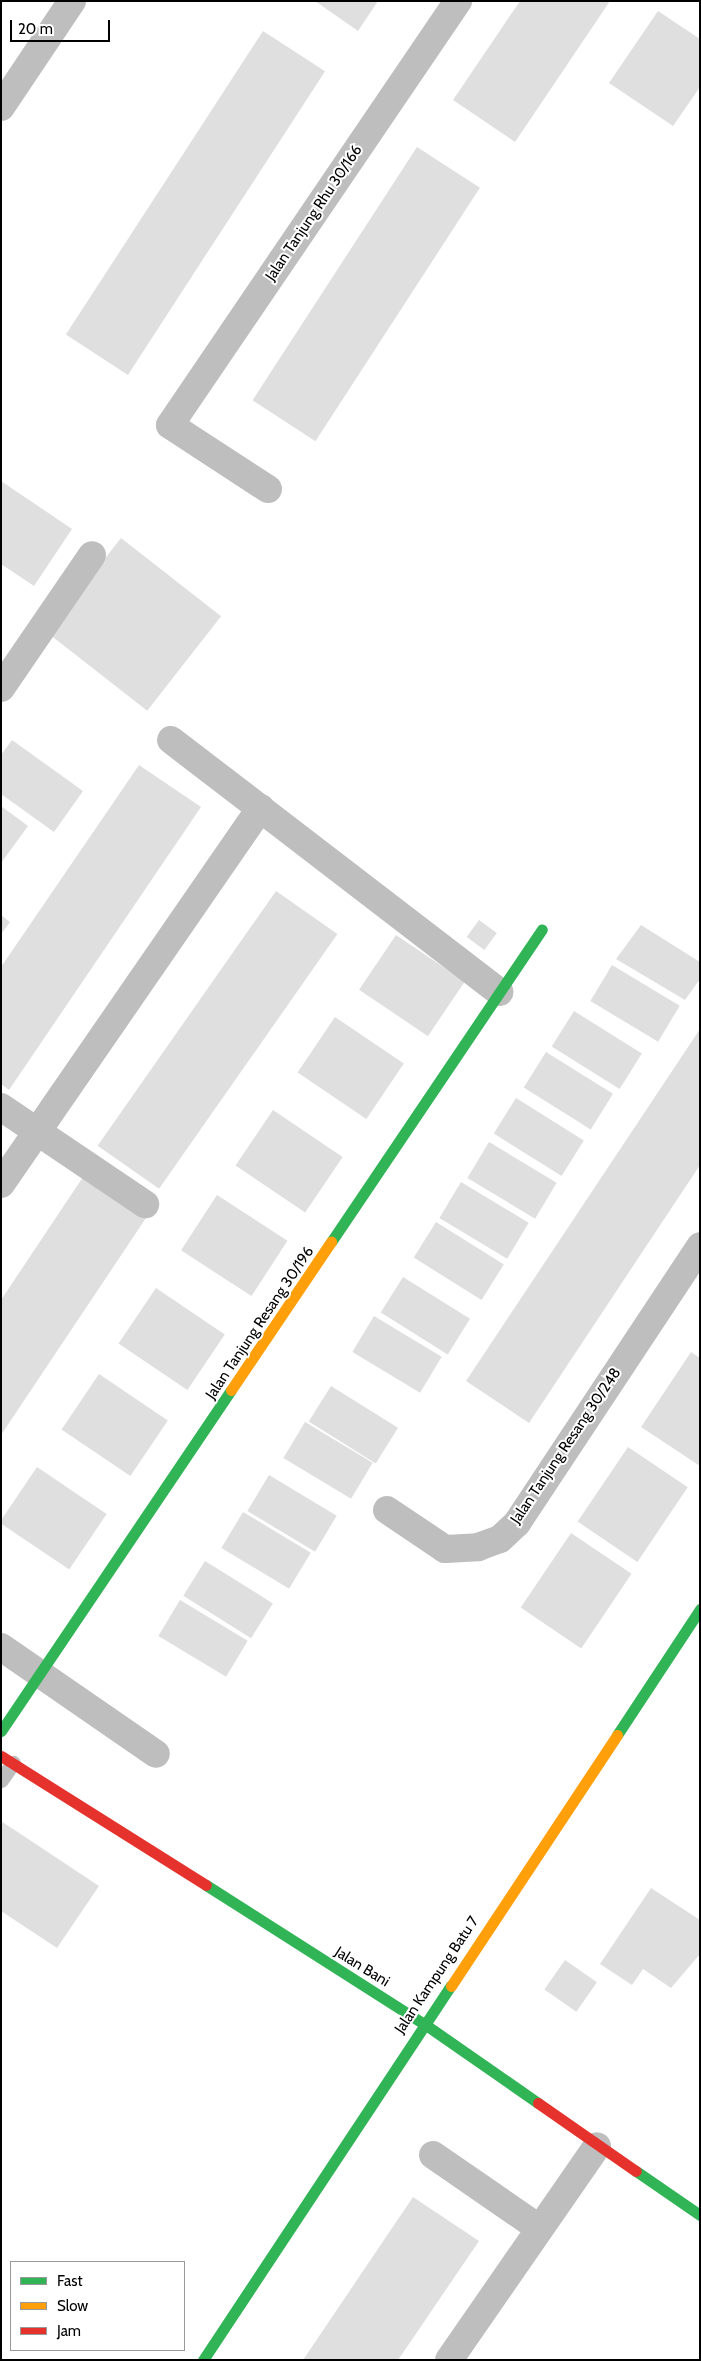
<!DOCTYPE html>
<style>
body{margin:0}
#map{position:relative;width:701px;height:2361px;overflow:hidden;background:#fff;font-family:Cabin,sans-serif}
div>[style]{position:absolute}
[style*='--x']{left:calc(var(--x)*1px);top:calc(var(--y)*1px);width:calc(var(--w)*1px);rotate:calc(var(--a)*1deg)}
.building>*{inset:0;background:#dfdfdf;transform-origin:0 0}
.lane>*{height:15px;margin:-7.5px;padding:0 7.5px;transform-origin:7.5px;border-radius:7.5px;background:#bebebe}
.street>*{height:28px;margin:-14px;padding:0 14px;transform-origin:14px;border-radius:14px;background:#bebebe}
.fast>*{height:11px;margin:-5.5px;padding:0 5.5px;transform-origin:5.5px;border-radius:5.5px;background:#30b455}
.slow>*{height:11px;margin:-5.5px;padding:0 5.5px;transform-origin:5.5px;border-radius:5.5px;background:#ff9f0a}
.jam>*{height:11px;margin:-5.5px;padding:0 5.5px;transform-origin:5.5px;border-radius:5.5px;background:#e5322d}
span{translate:-50% -50%;white-space:nowrap;text-align:center;line-height:1.15;-webkit-text-stroke:4px #fff;paint-order:stroke}
.street-label{font-size:15px;color:#000}
.frame{position:absolute;inset:0;border:2px solid #000;pointer-events:none}
.legend{position:absolute;left:10px;top:2261px;width:175px;height:90px;box-sizing:border-box;background:#fff;border:1px solid #999;margin:0;padding:6px 9px;list-style:none;font-size:15px;color:#000}
.legend li{display:flex;align-items:center;gap:10px;height:25px}
.legend b{width:25px;border:1px solid #999}
.scale{position:absolute;left:10px;top:20px;width:100px;height:22px;box-sizing:border-box;border:2px solid #000;border-top:0;padding-left:6px;font-size:15px;line-height:18px;white-space:nowrap;color:#000;-webkit-text-stroke:4px #fff;paint-order:stroke}
</style>
<div id="map">
<div class="building">
<i style="clip-path:polygon(315px 1px,378px 1px,358px 31px)"></i>
<i style="clip-path:polygon(520px 1px,610px 1px,515px 142px,453px 100px)"></i>
<i style="clip-path:polygon(658px 11px,700px 39px,700px 87px,673px 126px,609px 83px)"></i>
<i style="left:263px;top:31px;width:74px;height:362px;rotate:33deg"></i>
<i style="left:417px;top:147px;width:75px;height:302px;rotate:33deg"></i>
<i style="clip-path:polygon(1px 481px,72px 529px,34px 586px,1px 564px)"></i>
<i style="left:121px;top:538px;width:127px;height:120px;rotate:38deg"></i>
<i style="clip-path:polygon(12px 740px,83px 791px,54px 832px,1px 794px,1px 755px)"></i>
<i style="clip-path:polygon(139px 765px,201px 807px,9px 1090px,1px 1084px,1px 967px)"></i>
<i style="clip-path:polygon(1px 806px,28px 826px,1px 863px)"></i>
<i style="left:276px;top:891px;width:75px;height:311px;rotate:35deg"></i>
<i style="clip-path:polygon(1px 915px,10px 922px,1px 934px)"></i>
<i style="left:479px;top:920px;width:22px;height:21px;rotate:36deg"></i>
<i style="clip-path:polygon(641px 925px,700px 962px,700px 979px,685px 1000px,616px 959px)"></i>
<i style="left:396px;top:935px;width:83px;height:66px;rotate:34deg"></i>
<i style="left:612px;top:965px;width:79px;height:42px;rotate:31deg"></i>
<i style="left:574px;top:1011px;width:80px;height:42px;rotate:32deg"></i>
<i style="left:335px;top:1017px;width:83px;height:67px;rotate:34deg"></i>
<i style="clip-path:polygon(700px 1029px,700px 1165px,529px 1423px,466px 1381px)"></i>
<i style="left:546px;top:1052px;width:79px;height:42px;rotate:32deg"></i>
<i style="left:516px;top:1098px;width:80px;height:42px;rotate:32deg"></i>
<i style="left:273px;top:1110px;width:84px;height:67px;rotate:34deg"></i>
<i style="left:489px;top:1142px;width:79px;height:42px;rotate:31deg"></i>
<i style="clip-path:polygon(83px 1177px,146px 1218px,1px 1435px,1px 1300px)"></i>
<i style="left:461px;top:1182px;width:79px;height:42px;rotate:31deg"></i>
<i style="left:217px;top:1195px;width:84px;height:66px;rotate:33deg"></i>
<i style="left:436px;top:1222px;width:80px;height:42px;rotate:32deg"></i>
<i style="left:403px;top:1277px;width:79px;height:42px;rotate:32deg"></i>
<i style="left:156px;top:1288px;width:83px;height:67px;rotate:34deg"></i>
<i style="left:374px;top:1316px;width:79px;height:42px;rotate:31deg"></i>
<i style="clip-path:polygon(691px 1352px,700px 1358px,700px 1466px,641px 1427px)"></i>
<i style="left:99px;top:1374px;width:83px;height:67px;rotate:34deg"></i>
<i style="left:331px;top:1386px;width:79px;height:42px;rotate:32deg"></i>
<i style="left:305px;top:1422px;width:79px;height:42px;rotate:31deg"></i>
<i style="left:628px;top:1447px;width:72px;height:90px;rotate:34deg"></i>
<i style="left:37px;top:1467px;width:84px;height:67px;rotate:34deg"></i>
<i style="left:269px;top:1475px;width:79px;height:42px;rotate:31deg"></i>
<i style="left:243px;top:1512px;width:79px;height:42px;rotate:31deg"></i>
<i style="left:571px;top:1533px;width:73px;height:90px;rotate:34deg"></i>
<i style="left:205px;top:1561px;width:80px;height:41px;rotate:32deg"></i>
<i style="left:180px;top:1600px;width:79px;height:42px;rotate:31deg"></i>
<i style="clip-path:polygon(1px 1821px,99px 1886px,57px 1948px,1px 1911px)"></i>
<i style="clip-path:polygon(651px 1888px,700px 1920px,700px 1954px,671px 1988px,643px 1969px,632px 1985px,600px 1964px)"></i>
<i style="left:565px;top:1960px;width:39px;height:36px;rotate:35deg"></i>
<i style="clip-path:polygon(413px 2197px,479px 2241px,409px 2344px,398px 2360px,303px 2360px)"></i>
</div>
<div class="lane">
<i style="--x:1;--y:1780;--w:21;--a:-55"></i>
</div>
<div class="street">
<i style="--x:1;--y:107;--w:128;--a:-56.2"></i>
<i style="--x:268;--y:489;--w:117;--a:-146.9"></i>
<i style="--x:170;--y:425;--w:513;--a:-55.81"></i>
<i style="--x:1;--y:688;--w:161;--a:-55.6"></i>
<i style="--x:171;--y:740;--w:414;--a:37.5"></i>
<i style="--x:1;--y:1107;--w:174;--a:34"></i>
<i style="--x:1;--y:1184;--w:457;--a:-55.4"></i>
<i style="--x:387;--y:1510;--w:70;--a:33.9"></i>
<i style="--x:445;--y:1549;--w:33;--a:-3"></i>
<i style="--x:478;--y:1547;--w:23;--a:-20"></i>
<i style="--x:500;--y:1539;--w:23;--a:-43"></i>
<i style="--x:517;--y:1523;--w:332;--a:-56.5"></i>
<i style="--x:1;--y:1647;--w:188;--a:34.6"></i>
<i style="--x:433;--y:2155;--w:129;--a:34.6"></i>
<i style="--x:449;--y:2360;--w:260;--a:-55.3"></i>
</div>
<div class="fast">
<i style="--x:331;--y:1242;--w:377;--a:-56"></i>
<i style="--x:1;--y:1731;--w:411;--a:-56"></i>
<i style="--x:617;--y:1735;--w:151;--a:-56.6"></i>
<i style="--x:206;--y:1885;--w:257;--a:32.5"></i>
<i style="--x:423;--y:2023;--w:140;--a:34.8"></i>
<i style="--x:636;--y:2171;--w:78;--a:34.5"></i>
<i style="--x:203;--y:2360;--w:449;--a:-56.5"></i>
</div>
<div class="slow">
<i style="--x:231;--y:1390;--w:179;--a:-56"></i>
<i style="--x:451;--y:1986;--w:301;--a:-56.5"></i>
</div>
<div class="jam">
<i style="--x:1;--y:1756;--w:242;--a:32.2"></i>
<i style="--x:538;--y:2103;--w:119;--a:34.8"></i>
</div>
<div class="street-label">
<span style="left:314px;top:213px;rotate:-56deg">Jalan Tanjung Rhu 30/166</span>
<span style="left:260px;top:1323px;rotate:-56deg">Jalan Tanjung Resang 30/196</span>
<span style="left:566px;top:1446px;rotate:-56deg">Jalan Tanjung Resang 30/248</span>
<span style="left:362px;top:1967px;rotate:32deg">Jalan Bani</span>
<span style="left:437px;top:1975px;rotate:-56deg">Jalan Kampung Batu 7</span>
</div>
<div class="frame"></div>
<ul class="legend">
<li><b style="height:6px;background:#30b455"></b>Fast</li>
<li><b style="height:6px;background:#ff9f0a"></b>Slow</li>
<li><b style="height:6px;background:#e5322d"></b>Jam</li>
</ul>
<div class="scale">20 m</div>
</div>
